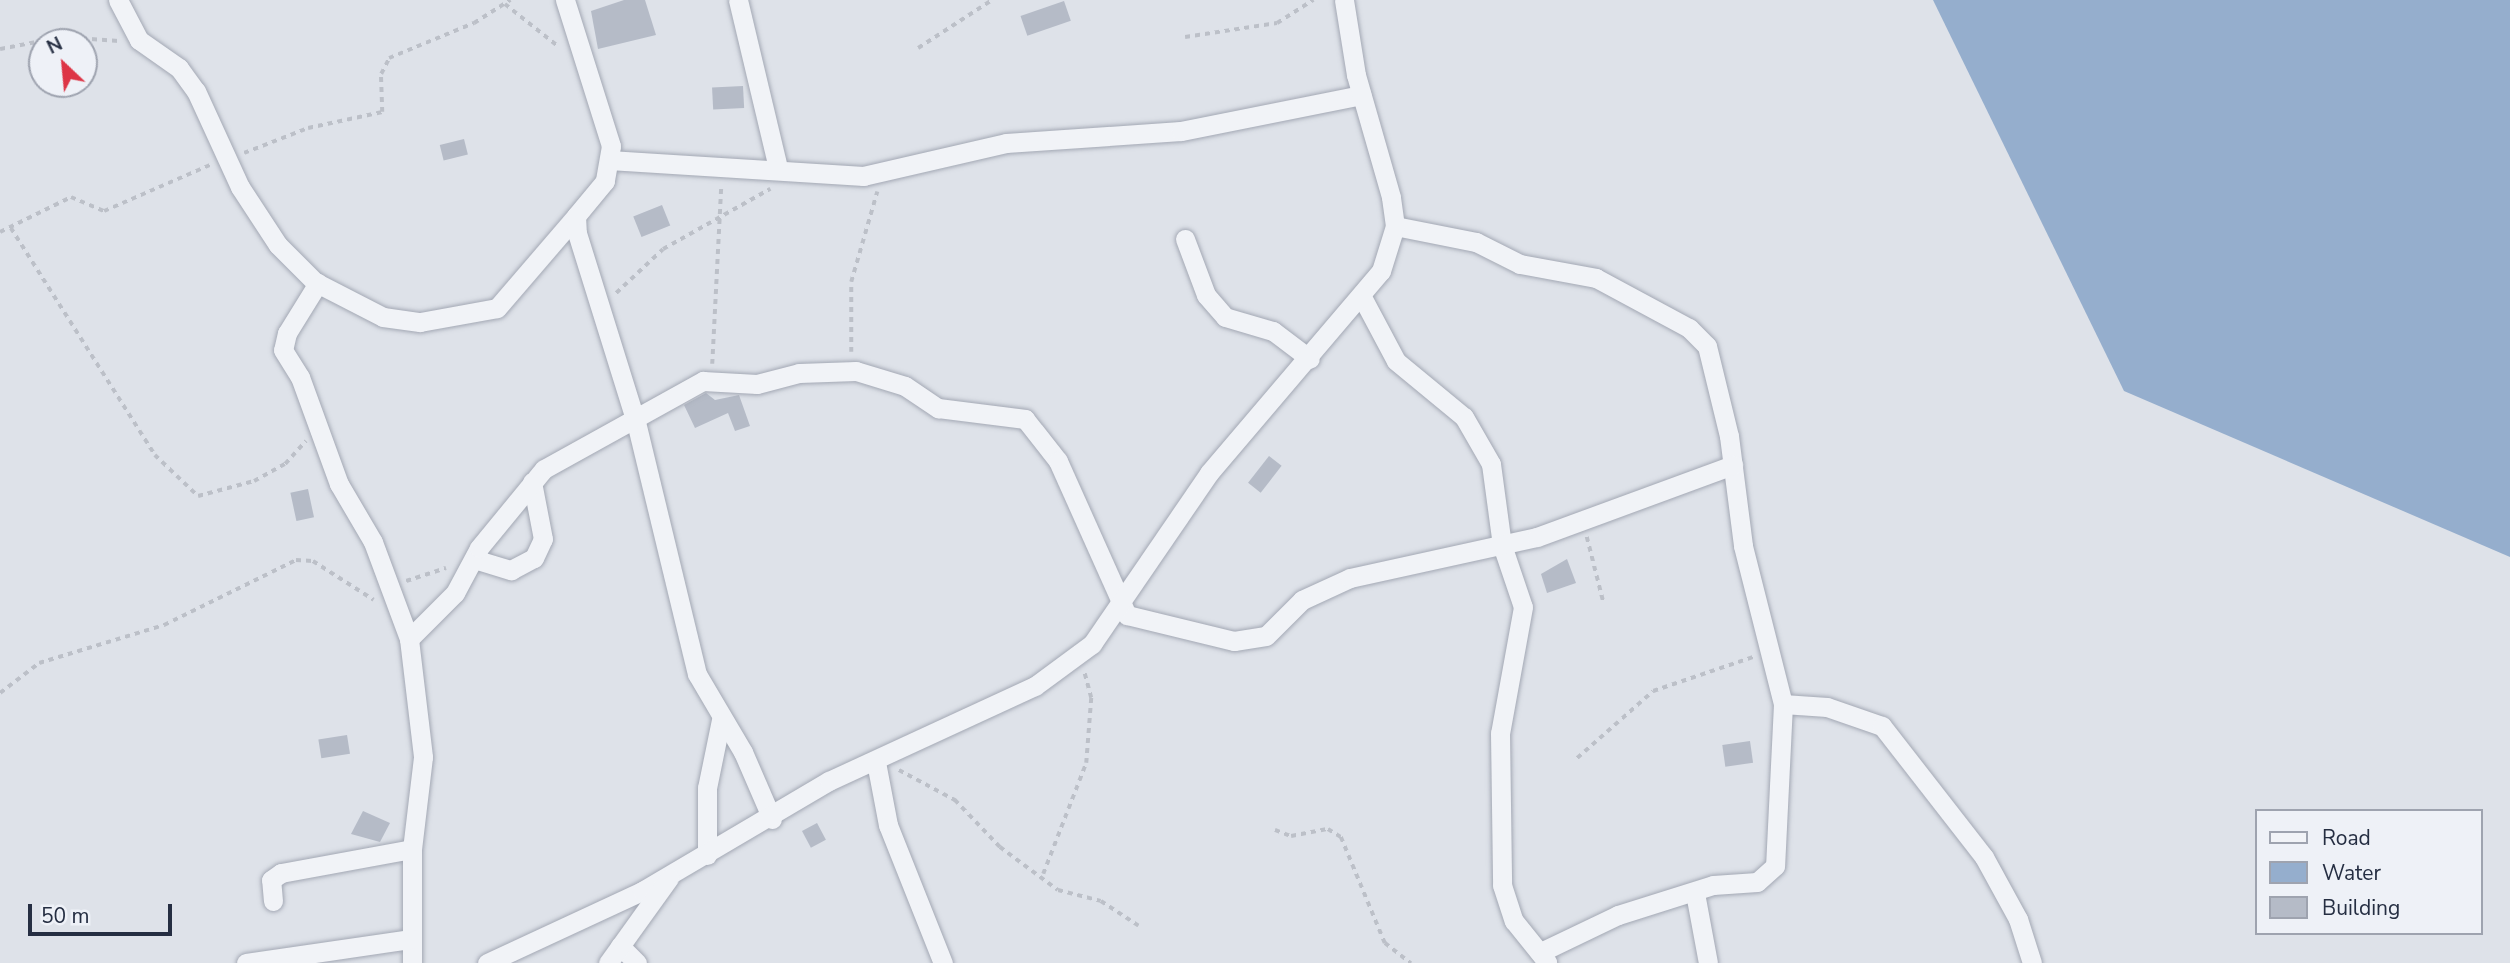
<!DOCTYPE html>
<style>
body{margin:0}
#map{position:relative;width:2510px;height:963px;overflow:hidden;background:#dee2e9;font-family:"Nunito Sans",sans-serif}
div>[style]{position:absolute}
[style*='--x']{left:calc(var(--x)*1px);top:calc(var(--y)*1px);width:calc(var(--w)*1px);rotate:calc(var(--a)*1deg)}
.water>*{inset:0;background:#95aecd}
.building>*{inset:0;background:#b5bbc7;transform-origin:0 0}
.path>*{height:3.5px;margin-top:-1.75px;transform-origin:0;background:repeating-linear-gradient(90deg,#bcc0c8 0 5px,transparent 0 10px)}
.roads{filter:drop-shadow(0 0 2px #a3a8b4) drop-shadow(0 0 2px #a3a8b4)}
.minor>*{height:19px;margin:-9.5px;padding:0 9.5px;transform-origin:9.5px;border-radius:9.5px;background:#f1f3f7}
span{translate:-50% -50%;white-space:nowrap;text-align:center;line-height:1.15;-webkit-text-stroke:5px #eef1f7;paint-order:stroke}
.legend{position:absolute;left:2255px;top:809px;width:228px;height:126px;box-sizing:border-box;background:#eef1f7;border:2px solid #9ea3af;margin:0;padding:9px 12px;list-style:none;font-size:21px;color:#252e42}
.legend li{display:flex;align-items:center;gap:14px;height:35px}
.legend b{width:35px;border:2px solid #9ea3af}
.north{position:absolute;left:28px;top:28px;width:70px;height:70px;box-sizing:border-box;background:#eef1f7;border:2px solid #9ea3af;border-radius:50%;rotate:334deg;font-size:19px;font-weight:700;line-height:28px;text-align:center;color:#252e42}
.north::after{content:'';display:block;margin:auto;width:24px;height:32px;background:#dd3546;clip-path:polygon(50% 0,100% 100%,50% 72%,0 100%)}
.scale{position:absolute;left:28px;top:904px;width:144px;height:32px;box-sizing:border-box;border:4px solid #252e42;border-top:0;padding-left:9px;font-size:21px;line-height:24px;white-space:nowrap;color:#252e42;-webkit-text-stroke:5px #eef1f7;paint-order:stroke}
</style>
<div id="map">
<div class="water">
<i style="clip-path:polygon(1933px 0,2510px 0,2510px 557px,2124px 391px)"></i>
</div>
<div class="building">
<i style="clip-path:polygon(624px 0,645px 0,656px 35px,598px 49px,591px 11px)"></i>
<i style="left:1064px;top:1px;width:21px;height:46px;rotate:71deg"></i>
<i style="left:743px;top:86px;width:22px;height:31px;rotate:87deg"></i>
<i style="left:464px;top:139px;width:16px;height:25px;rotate:76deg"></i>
<i style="left:662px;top:205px;width:22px;height:31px;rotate:68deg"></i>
<i style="clip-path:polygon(706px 393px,715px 400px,739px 395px,750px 426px,735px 431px,728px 413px,695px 428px,684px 405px)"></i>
<i style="left:1269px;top:456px;width:16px;height:34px;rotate:38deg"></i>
<i style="left:308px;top:489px;width:29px;height:18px;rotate:78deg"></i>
<i style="clip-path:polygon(1567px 559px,1576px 583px,1547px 593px,1541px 574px)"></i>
<i style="left:347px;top:735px;width:19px;height:29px;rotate:81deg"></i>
<i style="left:1750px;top:741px;width:22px;height:28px;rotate:82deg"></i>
<i style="clip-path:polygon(363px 811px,390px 823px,380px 842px,351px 834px)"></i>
<i style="left:817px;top:823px;width:19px;height:17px;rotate:62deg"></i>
</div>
<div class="path">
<i style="--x:505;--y:4;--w:69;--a:38.5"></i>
<i style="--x:1185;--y:37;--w:93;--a:-8.7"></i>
<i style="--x:1277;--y:23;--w:43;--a:-32.6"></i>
<i style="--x:918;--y:48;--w:88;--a:-33"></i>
<i style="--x:0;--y:49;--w:63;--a:-11"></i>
<i style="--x:62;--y:37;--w:57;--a:4"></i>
<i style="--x:244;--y:153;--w:69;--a:-21.3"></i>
<i style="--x:308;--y:128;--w:76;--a:-12.2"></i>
<i style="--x:382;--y:112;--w:38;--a:-92"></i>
<i style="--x:381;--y:74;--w:18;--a:-63"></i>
<i style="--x:389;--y:58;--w:92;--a:-22.4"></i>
<i style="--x:474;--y:23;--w:43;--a:-32.6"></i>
<i style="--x:11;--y:228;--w:269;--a:57.6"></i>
<i style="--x:155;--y:455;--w:59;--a:43.6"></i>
<i style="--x:198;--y:496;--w:58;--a:-15"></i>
<i style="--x:254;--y:481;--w:35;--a:-29"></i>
<i style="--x:285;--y:464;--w:31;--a:-48"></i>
<i style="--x:0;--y:232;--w:79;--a:-26.2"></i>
<i style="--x:71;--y:197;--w:36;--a:23"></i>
<i style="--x:104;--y:211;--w:116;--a:-23.5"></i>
<i style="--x:616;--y:293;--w:64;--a:-43.1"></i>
<i style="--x:663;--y:249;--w:123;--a:-29.3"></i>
<i style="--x:851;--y:352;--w:70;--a:-90"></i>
<i style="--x:851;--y:282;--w:94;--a:-73.9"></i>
<i style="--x:712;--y:364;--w:180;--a:-87.1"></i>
<i style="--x:1587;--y:537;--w:69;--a:75.8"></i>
<i style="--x:406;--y:581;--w:42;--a:-18"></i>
<i style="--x:0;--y:693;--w:49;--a:-37.6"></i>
<i style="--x:39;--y:663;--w:131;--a:-16.9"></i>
<i style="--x:164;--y:625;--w:147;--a:-26.2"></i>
<i style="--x:296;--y:560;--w:17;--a:3"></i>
<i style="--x:313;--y:561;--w:72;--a:32.6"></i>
<i style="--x:1577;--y:758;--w:101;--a:-41.4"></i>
<i style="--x:1653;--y:691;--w:106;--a:-18.8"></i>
<i style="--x:899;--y:770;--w:64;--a:28.2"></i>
<i style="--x:955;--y:800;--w:65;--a:46.2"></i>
<i style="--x:1000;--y:847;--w:72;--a:36.6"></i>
<i style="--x:1058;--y:890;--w:44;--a:14.3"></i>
<i style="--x:1101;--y:901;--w:45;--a:33.3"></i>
<i style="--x:1275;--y:830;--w:17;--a:21"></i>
<i style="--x:1291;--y:836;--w:38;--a:-11"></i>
<i style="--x:1328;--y:829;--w:15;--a:32"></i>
<i style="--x:1341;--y:837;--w:115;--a:67.5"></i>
<i style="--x:1385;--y:943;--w:33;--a:38"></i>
<i style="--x:1043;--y:874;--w:119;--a:-68.8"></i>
<i style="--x:1086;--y:763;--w:65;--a:-85.6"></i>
<i style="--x:1091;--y:698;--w:28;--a:-105"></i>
</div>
<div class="roads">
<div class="minor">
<i style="--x:118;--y:0;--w:45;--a:62.3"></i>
<i style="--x:139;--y:40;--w:49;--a:35"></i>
<i style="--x:179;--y:68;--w:29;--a:54"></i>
<i style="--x:196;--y:91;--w:106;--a:65.4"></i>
<i style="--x:240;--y:187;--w:69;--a:56.8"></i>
<i style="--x:278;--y:245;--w:52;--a:45"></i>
<i style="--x:315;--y:282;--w:76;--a:27.2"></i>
<i style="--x:383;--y:317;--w:37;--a:8"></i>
<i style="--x:420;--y:322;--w:78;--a:-10.3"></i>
<i style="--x:497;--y:308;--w:121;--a:-49.3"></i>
<i style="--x:565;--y:0;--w:153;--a:72.5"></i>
<i style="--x:611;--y:146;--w:36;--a:100"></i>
<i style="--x:605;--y:181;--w:45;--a:129.6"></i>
<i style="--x:576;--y:216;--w:17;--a:87"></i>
<i style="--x:577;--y:233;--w:198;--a:72.7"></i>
<i style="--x:636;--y:422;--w:259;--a:76.4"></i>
<i style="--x:697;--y:674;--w:91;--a:59.5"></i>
<i style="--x:743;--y:752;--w:73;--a:66.6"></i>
<i style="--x:738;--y:0;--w:173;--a:76.6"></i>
<i style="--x:609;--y:160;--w:255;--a:3.6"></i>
<i style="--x:863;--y:176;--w:147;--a:-13"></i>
<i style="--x:1006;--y:143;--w:175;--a:-3.9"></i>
<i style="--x:1181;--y:131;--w:184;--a:-11.3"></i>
<i style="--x:1395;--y:226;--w:83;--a:11.2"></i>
<i style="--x:1476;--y:242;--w:49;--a:26.6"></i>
<i style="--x:1520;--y:264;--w:77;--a:10.4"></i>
<i style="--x:1596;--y:278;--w:106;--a:28.3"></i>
<i style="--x:1689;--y:328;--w:25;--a:45"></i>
<i style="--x:1707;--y:346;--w:93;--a:76.3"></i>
<i style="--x:1729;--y:436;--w:111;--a:82.7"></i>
<i style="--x:1743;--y:546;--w:163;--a:75.8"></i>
<i style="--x:1783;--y:704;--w:162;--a:92.8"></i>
<i style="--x:1775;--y:866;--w:24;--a:138"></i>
<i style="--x:1757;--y:882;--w:44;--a:176.1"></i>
<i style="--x:1713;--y:885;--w:100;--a:162.5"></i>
<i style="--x:1618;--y:915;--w:83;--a:154.4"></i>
<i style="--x:1185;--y:239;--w:60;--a:69.4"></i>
<i style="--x:1206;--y:295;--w:29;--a:49"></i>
<i style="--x:1225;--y:317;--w:50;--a:16.3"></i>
<i style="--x:1273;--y:331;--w:46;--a:37.1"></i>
<i style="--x:318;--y:283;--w:59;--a:121.8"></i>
<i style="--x:287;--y:333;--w:17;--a:103"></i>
<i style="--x:283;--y:350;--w:32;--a:58"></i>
<i style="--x:300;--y:377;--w:114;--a:70"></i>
<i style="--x:339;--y:484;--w:67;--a:59.6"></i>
<i style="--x:373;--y:542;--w:103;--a:69.6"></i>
<i style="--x:409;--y:639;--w:119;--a:83.2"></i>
<i style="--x:423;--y:757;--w:93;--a:96.8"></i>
<i style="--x:412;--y:849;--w:114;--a:90"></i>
<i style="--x:1362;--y:297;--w:72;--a:62"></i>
<i style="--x:1396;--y:361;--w:88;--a:39.5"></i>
<i style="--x:1464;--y:417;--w:54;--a:60.1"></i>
<i style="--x:1491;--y:464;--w:82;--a:82.3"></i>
<i style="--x:1502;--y:545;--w:65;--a:71.3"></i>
<i style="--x:1523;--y:607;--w:128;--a:100.3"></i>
<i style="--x:1500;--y:733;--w:152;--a:89.2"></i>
<i style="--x:1502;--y:885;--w:38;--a:72"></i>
<i style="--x:1514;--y:921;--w:53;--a:51.2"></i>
<i style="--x:474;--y:559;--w:39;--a:17"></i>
<i style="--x:511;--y:570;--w:26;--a:-28"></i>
<i style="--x:534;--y:558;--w:21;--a:-65"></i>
<i style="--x:543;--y:539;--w:58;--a:-100.9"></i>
<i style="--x:409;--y:639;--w:65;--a:-45"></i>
<i style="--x:455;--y:593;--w:51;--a:-61.9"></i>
<i style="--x:479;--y:548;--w:102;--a:-50.6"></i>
<i style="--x:544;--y:469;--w:182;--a:-29"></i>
<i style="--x:703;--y:381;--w:54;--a:3.2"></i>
<i style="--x:757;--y:384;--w:43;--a:-14.7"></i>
<i style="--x:799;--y:373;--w:57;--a:-2"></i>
<i style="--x:856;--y:371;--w:51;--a:17"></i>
<i style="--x:905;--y:386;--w:40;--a:34"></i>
<i style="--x:938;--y:408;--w:88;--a:7.2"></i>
<i style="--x:1025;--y:419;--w:53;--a:51.8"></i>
<i style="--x:1058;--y:461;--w:169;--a:65.9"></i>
<i style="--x:1127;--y:615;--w:110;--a:13.7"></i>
<i style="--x:1234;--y:641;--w:32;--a:-9"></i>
<i style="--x:1266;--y:636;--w:51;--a:-45"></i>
<i style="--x:1302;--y:600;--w:53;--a:-24.6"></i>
<i style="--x:1350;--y:578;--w:191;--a:-12.4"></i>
<i style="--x:1537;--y:537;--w:209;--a:-20.2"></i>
<i style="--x:1783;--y:704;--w:44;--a:3.9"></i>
<i style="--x:1827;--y:707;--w:58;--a:19.1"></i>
<i style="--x:1882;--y:726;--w:166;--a:52.1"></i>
<i style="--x:1984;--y:857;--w:71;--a:61.3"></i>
<i style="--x:2018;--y:919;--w:46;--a:72.3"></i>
<i style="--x:876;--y:762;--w:64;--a:79.2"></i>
<i style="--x:888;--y:825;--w:149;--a:68.3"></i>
<i style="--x:707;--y:855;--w:67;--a:-90"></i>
<i style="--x:707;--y:788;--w:69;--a:-78.4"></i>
<i style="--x:1695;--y:893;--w:71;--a:79.5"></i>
<i style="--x:273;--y:901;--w:21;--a:-95"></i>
<i style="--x:271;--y:880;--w:12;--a:-35"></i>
<i style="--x:281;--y:873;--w:133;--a:-10.4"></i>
<i style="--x:620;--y:946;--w:24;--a:45"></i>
<i style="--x:246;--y:963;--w:167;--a:-8.3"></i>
<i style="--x:487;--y:963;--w:171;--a:-24.9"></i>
<i style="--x:642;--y:891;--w:217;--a:-30.5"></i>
<i style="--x:829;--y:781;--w:227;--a:-24.8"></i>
<i style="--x:1035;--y:686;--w:71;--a:-36.4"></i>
<i style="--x:1092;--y:644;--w:207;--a:-55.6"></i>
<i style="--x:1209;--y:473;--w:265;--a:-49.6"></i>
<i style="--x:1381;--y:271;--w:47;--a:-72.7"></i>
<i style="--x:1395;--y:226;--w:29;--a:-98"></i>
<i style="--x:1391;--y:197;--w:127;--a:-106"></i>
<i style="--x:1356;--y:75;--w:76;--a:-99.1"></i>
<i style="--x:608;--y:963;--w:105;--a:-54.3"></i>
</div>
</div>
<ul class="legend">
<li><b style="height:9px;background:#f1f3f7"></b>Road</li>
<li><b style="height:19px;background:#95aecd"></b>Water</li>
<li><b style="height:19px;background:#b5bbc7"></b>Building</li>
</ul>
<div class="north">N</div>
<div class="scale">50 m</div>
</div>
